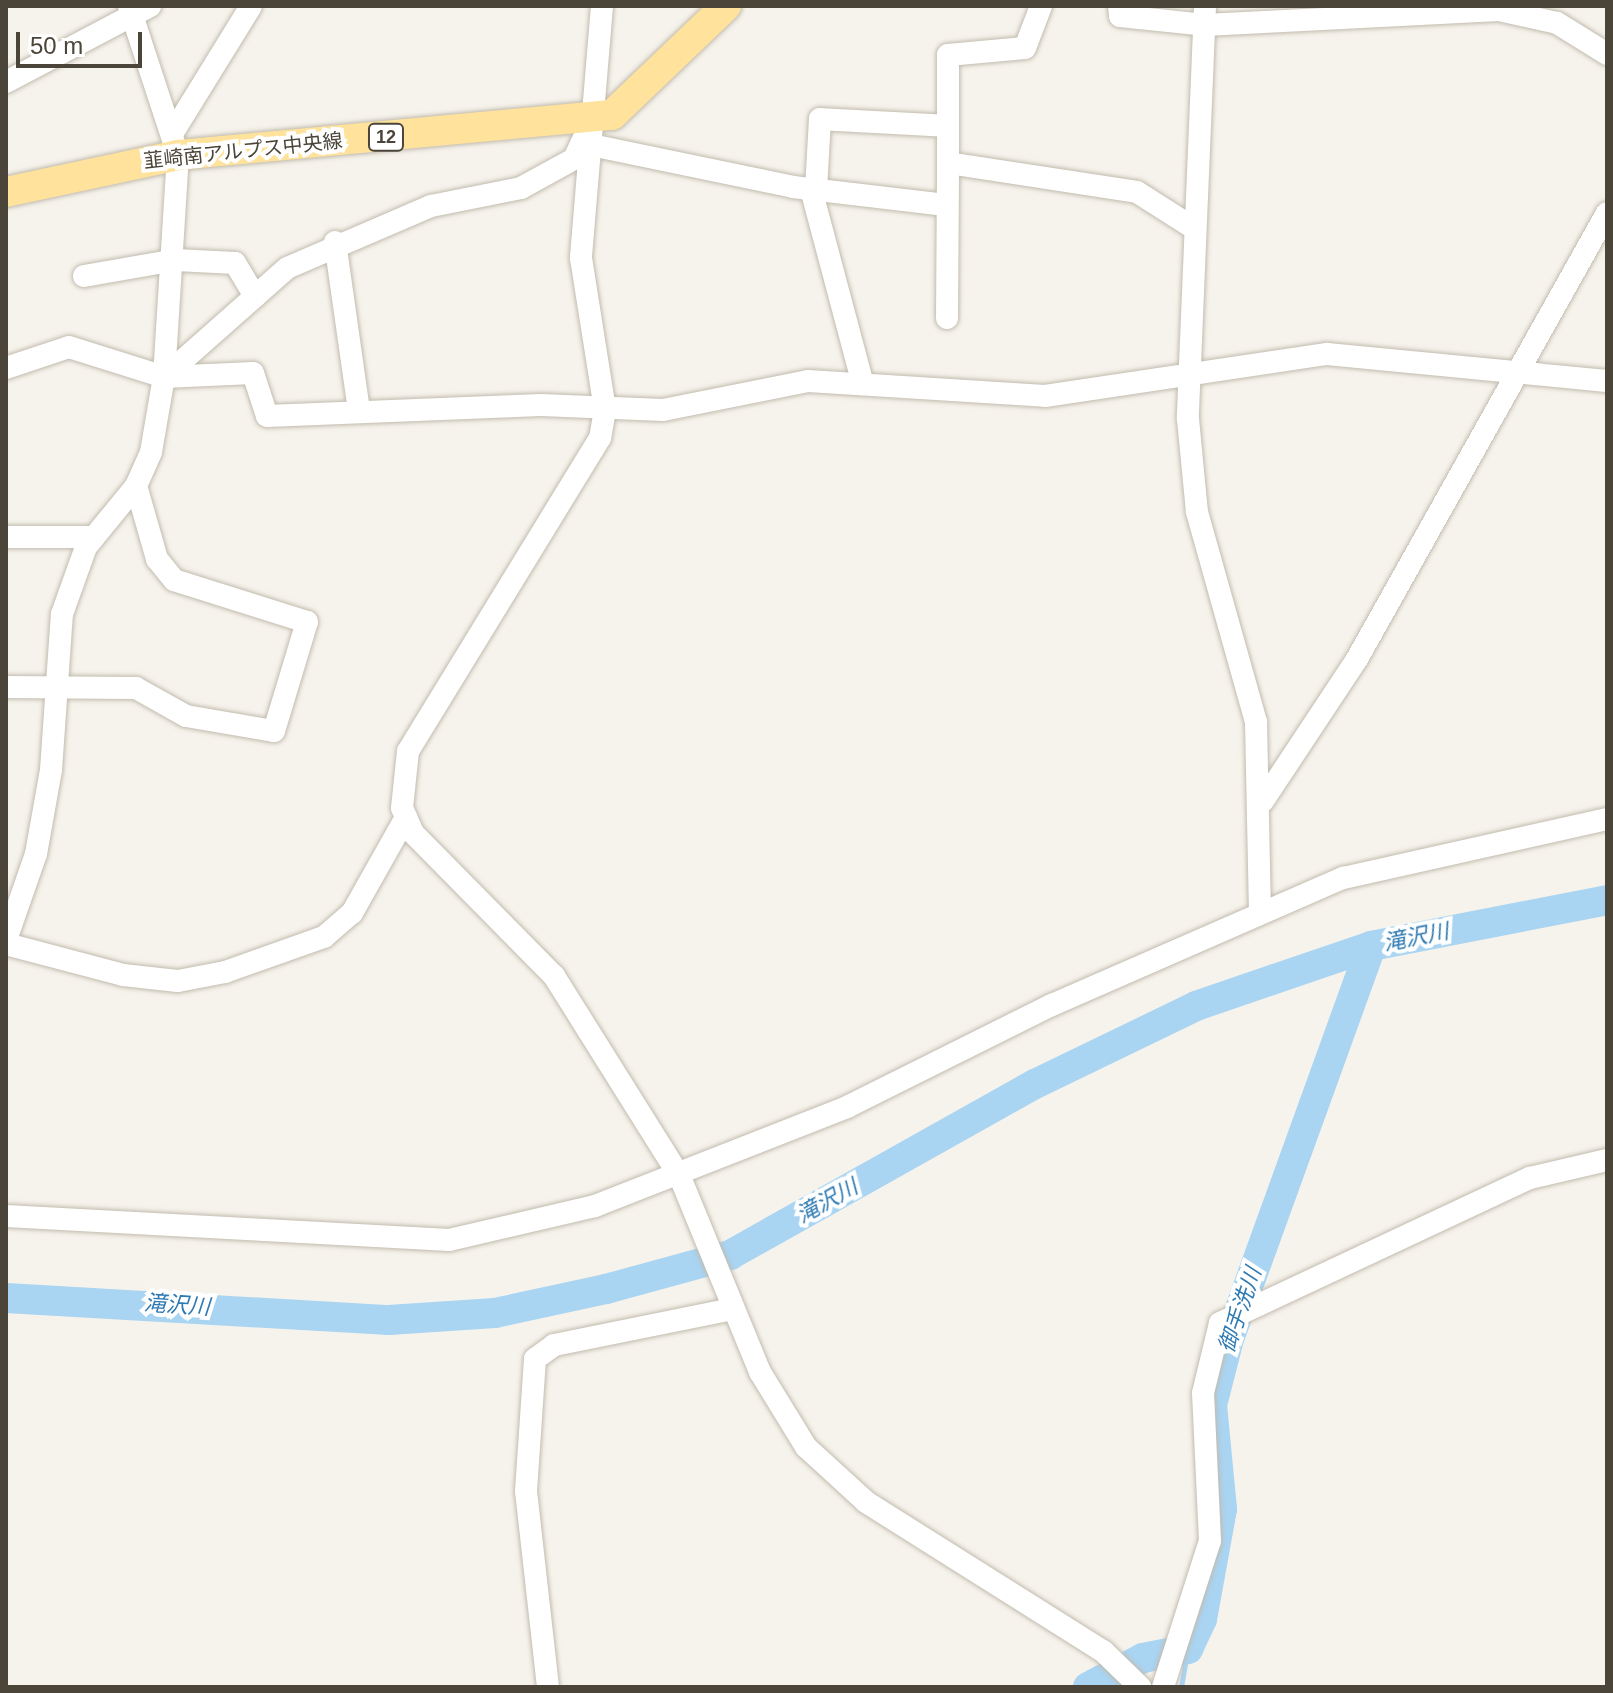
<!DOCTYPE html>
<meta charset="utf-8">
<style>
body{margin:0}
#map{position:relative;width:1613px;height:1693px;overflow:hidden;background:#f6f3ec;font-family:Arial,"Noto Sans JP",sans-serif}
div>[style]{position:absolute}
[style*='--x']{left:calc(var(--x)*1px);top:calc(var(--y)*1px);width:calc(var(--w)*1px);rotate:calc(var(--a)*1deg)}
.stream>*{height:5px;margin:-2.5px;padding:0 2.5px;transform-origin:2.5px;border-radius:2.5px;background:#a9d4f2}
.river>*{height:30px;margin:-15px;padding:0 15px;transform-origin:15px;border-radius:15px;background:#a9d4f2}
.roads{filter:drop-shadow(0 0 2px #c2bbae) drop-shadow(0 0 2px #c2bbae)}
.minor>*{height:22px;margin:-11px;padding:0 11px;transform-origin:11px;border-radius:11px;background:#fff}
.major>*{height:30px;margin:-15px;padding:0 15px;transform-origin:15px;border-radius:15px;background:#ffe39c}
span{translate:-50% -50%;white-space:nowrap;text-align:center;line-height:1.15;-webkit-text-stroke:8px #fff;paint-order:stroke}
.shield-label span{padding:2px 6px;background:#fff;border:2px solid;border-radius:6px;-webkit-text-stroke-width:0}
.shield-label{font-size:18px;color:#4b4439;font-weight:700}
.street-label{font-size:20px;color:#4b4439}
.water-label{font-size:22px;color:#2e7ab2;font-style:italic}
.frame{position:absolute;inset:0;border:8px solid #4b4439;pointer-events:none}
.scale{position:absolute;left:16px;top:32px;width:126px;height:36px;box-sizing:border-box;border:4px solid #4b4439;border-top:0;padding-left:10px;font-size:24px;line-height:28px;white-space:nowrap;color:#4b4439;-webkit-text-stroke:6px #fff;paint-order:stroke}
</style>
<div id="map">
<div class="stream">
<i style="--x:1181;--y:1687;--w:39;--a:-80"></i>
</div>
<div class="river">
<i style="--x:6;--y:1298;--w:384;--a:3.3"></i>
<i style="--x:389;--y:1320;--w:106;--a:-3.8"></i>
<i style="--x:495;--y:1313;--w:114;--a:-12.2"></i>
<i style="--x:606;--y:1289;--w:129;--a:-15.3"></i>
<i style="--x:730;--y:1255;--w:350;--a:-29.3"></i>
<i style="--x:1035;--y:1084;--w:179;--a:-25.8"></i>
<i style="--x:1196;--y:1006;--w:185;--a:-18.9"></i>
<i style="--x:1371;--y:946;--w:240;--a:-11"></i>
<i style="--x:1088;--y:1687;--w:62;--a:-27.8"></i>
<i style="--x:1143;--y:1658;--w:46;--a:-11.3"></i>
<i style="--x:1188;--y:1649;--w:33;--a:-65"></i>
<i style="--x:1202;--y:1619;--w:112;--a:-79.7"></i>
<i style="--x:1222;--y:1509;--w:104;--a:-95.5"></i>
<i style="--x:1212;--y:1405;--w:68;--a:-75.6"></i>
<i style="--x:1229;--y:1339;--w:418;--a:-70.1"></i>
</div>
<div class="roads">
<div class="minor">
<i style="--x:602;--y:6;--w:253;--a:94.8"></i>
<i style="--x:581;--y:258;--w:154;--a:81"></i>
<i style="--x:605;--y:410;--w:28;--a:100"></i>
<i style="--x:600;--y:438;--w:367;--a:121.5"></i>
<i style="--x:408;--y:751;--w:57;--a:96"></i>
<i style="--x:402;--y:808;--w:27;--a:66"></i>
<i style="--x:413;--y:833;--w:201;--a:45.4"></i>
<i style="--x:554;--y:976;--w:237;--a:57.9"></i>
<i style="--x:680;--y:1177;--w:211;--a:67.7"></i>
<i style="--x:760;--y:1372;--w:88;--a:58.5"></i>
<i style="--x:806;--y:1447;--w:81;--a:42.5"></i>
<i style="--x:866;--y:1502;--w:280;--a:32.2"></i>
<i style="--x:1103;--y:1651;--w:52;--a:44.2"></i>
<i style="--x:1119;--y:6;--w:10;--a:84"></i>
<i style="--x:1120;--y:16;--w:85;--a:6"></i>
<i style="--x:1205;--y:25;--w:294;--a:-2.9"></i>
<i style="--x:1499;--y:10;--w:59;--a:12.6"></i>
<i style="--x:1557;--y:23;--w:59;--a:31.8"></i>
<i style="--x:1205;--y:6;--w:413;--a:92.4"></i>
<i style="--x:1188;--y:419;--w:93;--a:84.5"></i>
<i style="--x:1197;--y:512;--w:218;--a:74.3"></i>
<i style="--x:1256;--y:722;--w:190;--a:88.8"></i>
<i style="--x:6;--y:82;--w:163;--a:-27.8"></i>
<i style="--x:172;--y:134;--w:150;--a:-58.3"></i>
<i style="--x:591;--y:145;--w:206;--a:11.7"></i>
<i style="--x:793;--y:187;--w:154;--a:6.7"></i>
<i style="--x:948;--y:163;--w:108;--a:-90"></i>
<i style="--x:948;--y:55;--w:77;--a:-5.2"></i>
<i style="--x:1025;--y:48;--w:45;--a:-69.1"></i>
<i style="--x:811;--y:189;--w:202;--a:75.1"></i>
<i style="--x:816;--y:190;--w:71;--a:-86.8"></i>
<i style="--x:820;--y:119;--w:128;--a:3.1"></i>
<i style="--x:335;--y:242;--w:171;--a:81.9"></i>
<i style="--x:84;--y:276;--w:93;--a:-9.9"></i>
<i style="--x:176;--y:260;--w:59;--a:2.9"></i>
<i style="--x:235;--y:263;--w:39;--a:59"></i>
<i style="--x:947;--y:318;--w:155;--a:-89.6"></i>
<i style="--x:948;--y:163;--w:191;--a:8.7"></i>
<i style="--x:1137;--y:192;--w:69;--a:32.5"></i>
<i style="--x:6;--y:368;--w:66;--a:-18.4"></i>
<i style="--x:69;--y:347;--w:100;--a:17.5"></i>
<i style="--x:164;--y:377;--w:89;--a:-2.6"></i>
<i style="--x:253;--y:373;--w:45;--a:72"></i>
<i style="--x:267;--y:416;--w:274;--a:-2.3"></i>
<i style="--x:541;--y:405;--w:122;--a:2.3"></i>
<i style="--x:663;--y:410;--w:148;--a:-11.3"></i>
<i style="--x:808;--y:381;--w:237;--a:3.6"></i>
<i style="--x:1045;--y:396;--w:285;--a:-8.5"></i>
<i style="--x:1327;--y:354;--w:281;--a:5.5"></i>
<i style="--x:164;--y:377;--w:164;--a:-41.5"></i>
<i style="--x:287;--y:268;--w:157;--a:-23.3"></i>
<i style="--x:431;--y:206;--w:92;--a:-11.3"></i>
<i style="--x:521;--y:188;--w:60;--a:-28.7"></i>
<i style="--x:574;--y:159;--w:29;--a:-65"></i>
<i style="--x:6;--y:537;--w:88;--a:0"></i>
<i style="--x:6;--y:687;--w:130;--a:0.4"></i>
<i style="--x:136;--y:688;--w:57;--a:29.2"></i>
<i style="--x:186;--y:716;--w:89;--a:9.7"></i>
<i style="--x:274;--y:731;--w:114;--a:-73.2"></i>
<i style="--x:307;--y:622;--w:139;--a:-162.5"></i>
<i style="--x:174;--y:580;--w:27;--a:-129"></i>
<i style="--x:157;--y:559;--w:76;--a:-106"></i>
<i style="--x:1263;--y:801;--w:170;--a:-56.5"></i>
<i style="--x:1357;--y:659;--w:511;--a:-60.73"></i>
<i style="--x:6;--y:940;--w:91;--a:-70.8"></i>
<i style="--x:36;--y:854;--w:85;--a:-79.9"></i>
<i style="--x:51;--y:770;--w:156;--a:-86"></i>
<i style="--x:62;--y:614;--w:71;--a:-70.3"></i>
<i style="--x:86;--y:547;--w:79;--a:-50.7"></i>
<i style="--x:136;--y:486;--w:37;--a:-66"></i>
<i style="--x:151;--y:452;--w:76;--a:-80.2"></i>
<i style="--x:164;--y:377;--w:222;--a:-86.4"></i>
<i style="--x:178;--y:155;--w:157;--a:-108.2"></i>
<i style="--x:6;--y:944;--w:121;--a:14.8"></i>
<i style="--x:123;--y:975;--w:55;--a:6.2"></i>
<i style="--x:178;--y:981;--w:48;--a:-10.8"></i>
<i style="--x:225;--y:972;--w:105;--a:-19.5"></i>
<i style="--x:324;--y:937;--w:37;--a:-41"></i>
<i style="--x:352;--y:913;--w:110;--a:-60.6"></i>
<i style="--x:6;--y:1216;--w:444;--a:3.1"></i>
<i style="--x:449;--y:1240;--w:150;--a:-13.1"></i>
<i style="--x:595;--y:1206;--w:271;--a:-21.4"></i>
<i style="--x:847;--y:1107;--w:229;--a:-26.5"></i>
<i style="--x:1052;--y:1005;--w:318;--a:-23.6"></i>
<i style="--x:1343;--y:878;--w:271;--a:-12.6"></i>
<i style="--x:548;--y:1687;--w:197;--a:-96.4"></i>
<i style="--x:526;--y:1491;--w:132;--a:-86.1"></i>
<i style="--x:535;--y:1359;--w:24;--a:-36"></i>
<i style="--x:554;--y:1345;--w:183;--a:-11.4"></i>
<i style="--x:1163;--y:1687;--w:153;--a:-72.2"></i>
<i style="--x:1210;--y:1541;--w:148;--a:-92.7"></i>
<i style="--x:1203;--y:1393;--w:72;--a:-76.3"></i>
<i style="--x:1220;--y:1323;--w:342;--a:-25.1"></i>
<i style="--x:1530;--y:1178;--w:79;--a:-13.2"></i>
</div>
<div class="major">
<i style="--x:6;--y:192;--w:176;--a:-12.1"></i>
<i style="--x:178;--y:155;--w:436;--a:-5.3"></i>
<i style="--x:612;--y:115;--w:158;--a:-43.7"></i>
</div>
</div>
<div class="shield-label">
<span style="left:386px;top:137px">12</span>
</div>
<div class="street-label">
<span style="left:243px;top:151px;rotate:-6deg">韮崎南アルプス中央線</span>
</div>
<div class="water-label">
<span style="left:1416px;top:937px;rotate:-11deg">滝沢川</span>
<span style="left:827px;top:1201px;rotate:-29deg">滝沢川</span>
<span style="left:177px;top:1305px;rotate:4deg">滝沢川</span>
<span style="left:1240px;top:1310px;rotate:-71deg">御手洗川</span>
</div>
<div class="frame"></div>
<div class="scale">50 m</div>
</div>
